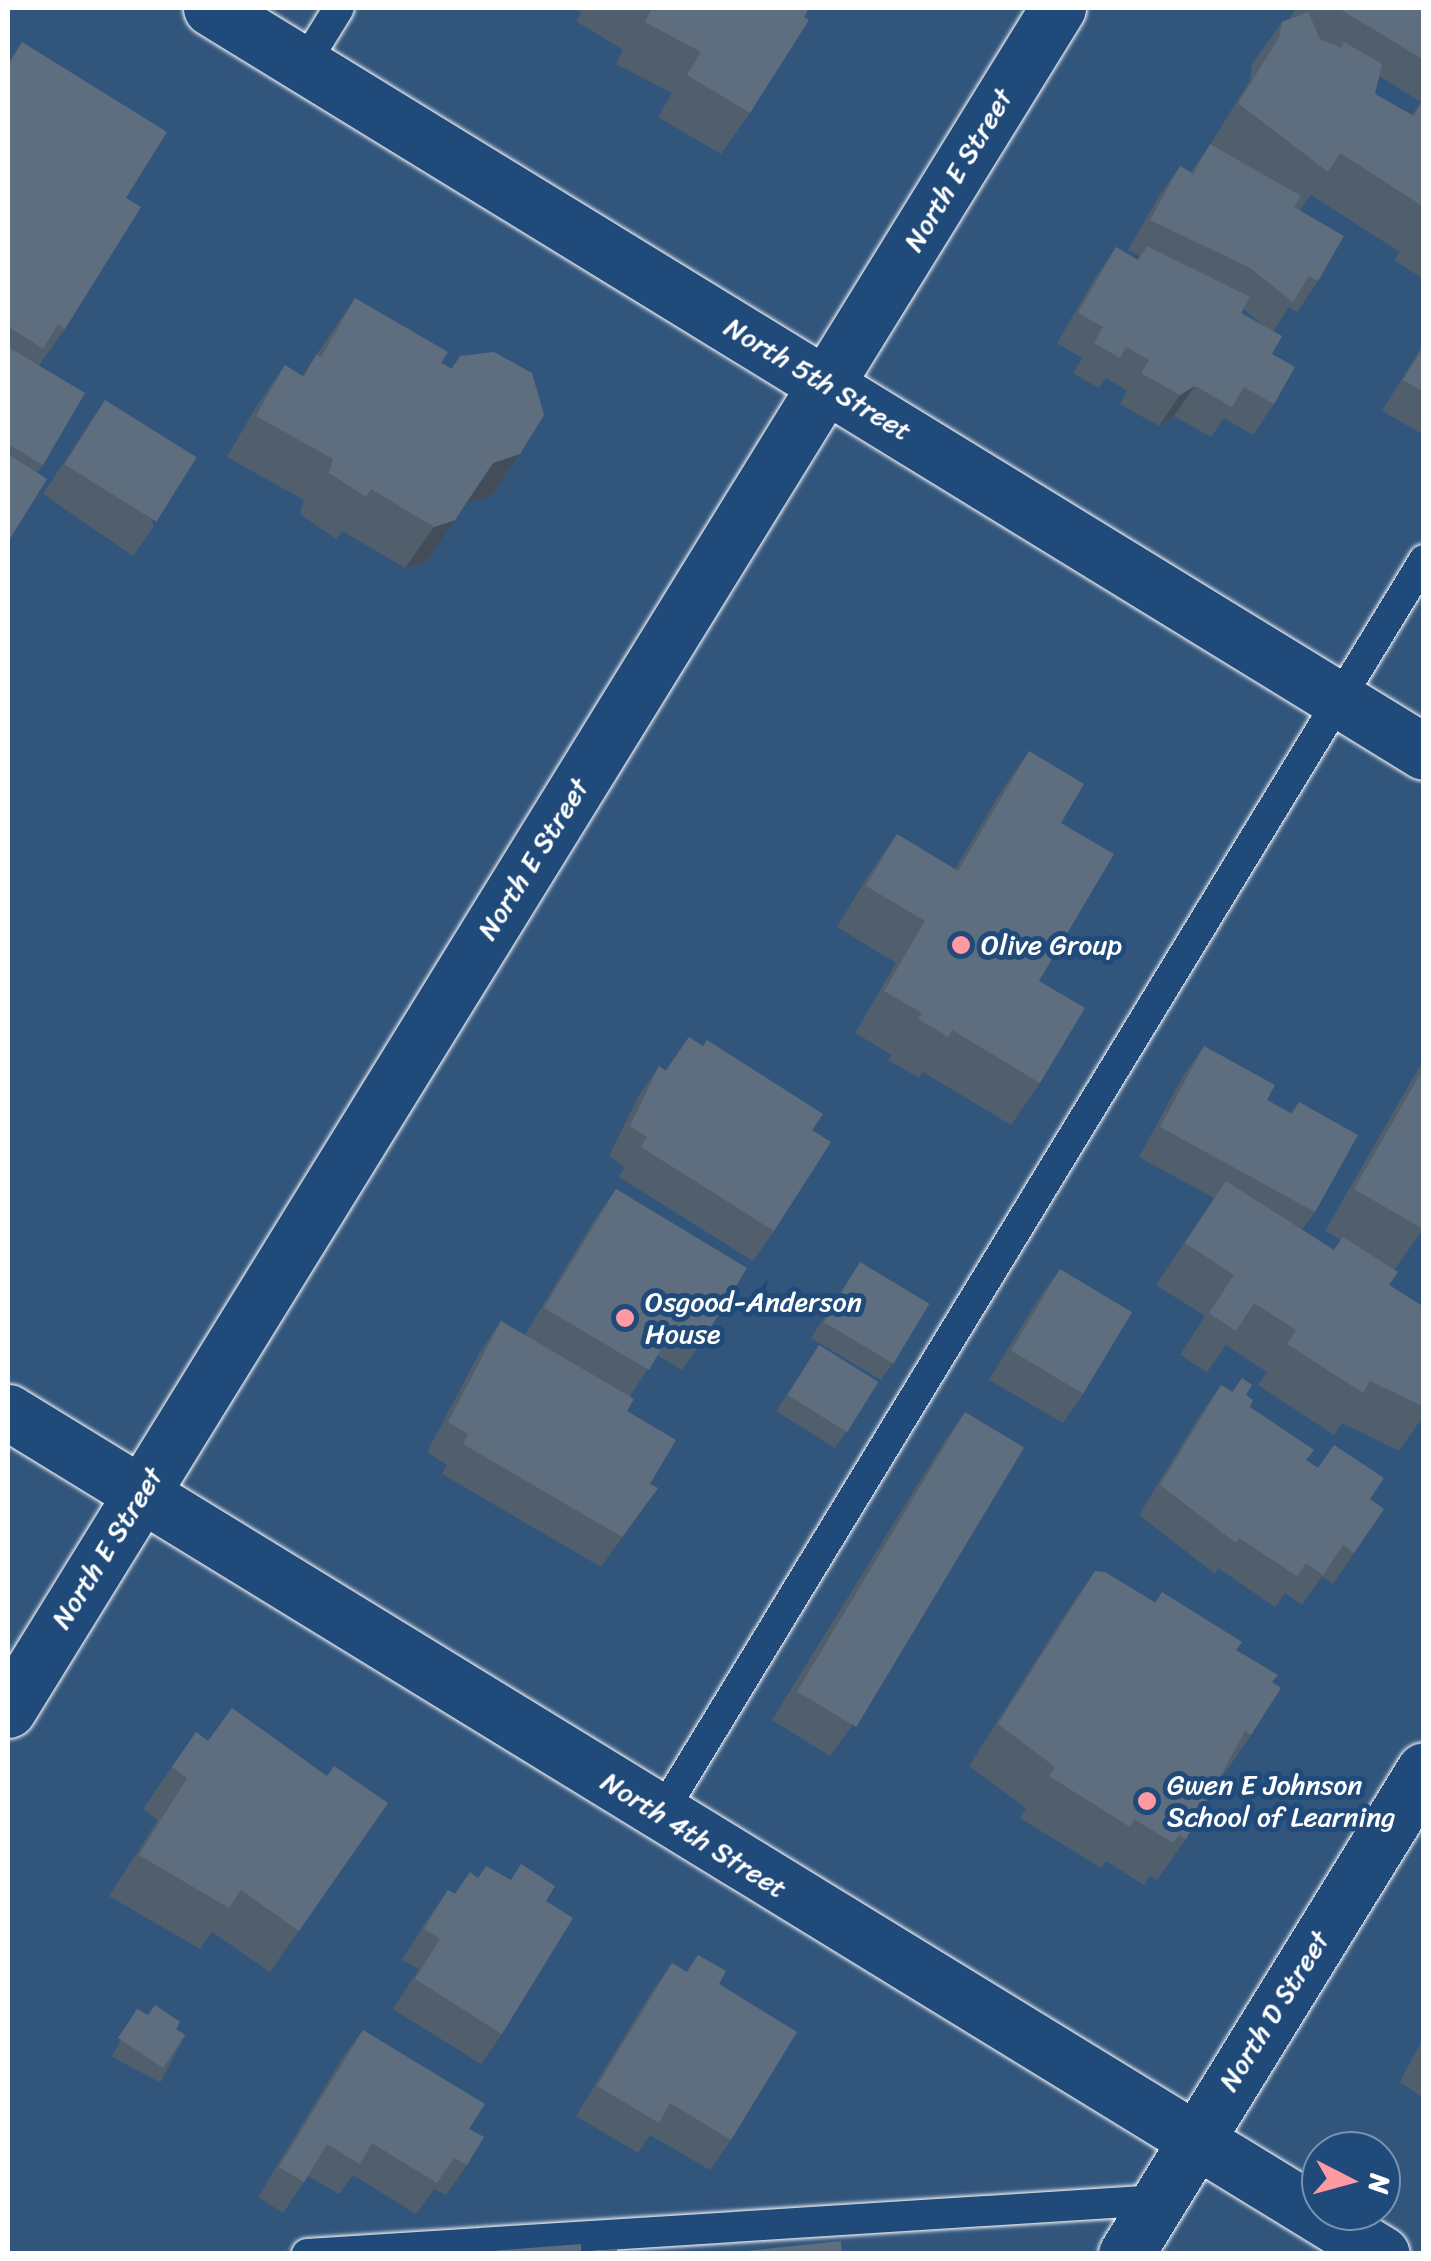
<!DOCTYPE html>
<style>
body{margin:0}
#map{position:relative;width:1431px;height:2261px;overflow:hidden;background:#32557c;font-family:Sriracha,sans-serif}
div>[style]{position:absolute}
[style*='--x']{left:calc(var(--x)*1px);top:calc(var(--y)*1px);width:calc(var(--w)*1px);rotate:calc(var(--a)*1deg)}
.roads{filter:drop-shadow(0 0 2px #fff) drop-shadow(0 0 2px #fff)}
.lane>*{height:30px;margin:-15px;padding:0 15px;transform-origin:15px;border-radius:15px;background:#1f4a7a}
.street>*{height:55px;margin:-27.5px;padding:0 27.5px;transform-origin:27.5px;border-radius:27.5px;background:#1f4a7a}
.wall>*{inset:0;background:#515f6d;transform-origin:0 0}
.shaded-wall>*{inset:0;background:#424d59}
.building>*{inset:0;background:#5e6e7f;transform-origin:0 0}
.dots>*{width:28px;height:28px;translate:-50% -50%;box-sizing:border-box;border:5px solid #1f4a7a;border-radius:50%}
span{translate:-50% -50%;white-space:nowrap;text-align:center;line-height:1.15;-webkit-text-stroke:10px #1f4a7a;paint-order:stroke}
.street-label{font-size:28px;color:#fff}
.poi-label{font-size:28px;color:#fff}
.left{translate:0 -50%;text-align:left}
.frame{position:absolute;inset:0;border:10px solid #fff;pointer-events:none}
.north{position:absolute;left:1301px;top:2131px;width:100px;height:100px;box-sizing:border-box;background:#1f4a7a;border:2px solid #7992af;border-radius:50%;rotate:96deg;font-size:28px;font-weight:700;line-height:40px;text-align:center;color:#fff}
.north::after{content:'';display:block;margin:auto;width:35px;height:45px;background:#ff9aa2;clip-path:polygon(50% 0,100% 100%,50% 72%,0 100%)}
</style>
<div id="map">
<div class="roads">
<div class="lane">
<i style="--x:303;--y:66;--w:68;--a:-58.2"></i>
<i style="--x:661;--y:1814;--w:1468;--a:-58.68"></i>
<i style="--x:307;--y:2254;--w:853;--a:-3.63"></i>
</div>
<div class="street">
<i style="--x:211;--y:8;--w:1423;--a:31.52"></i>
<i style="--x:8;--y:1412;--w:1611;--a:31.5"></i>
<i style="--x:8;--y:1710;--w:2000;--a:-58.33"></i>
<i style="--x:1126;--y:2254;--w:568;--a:-58.38"></i>
</div>
</div>
<div class="wall">
<i style="clip-path:polygon(572px 8px,809px 8px,750px 113px,721px 154px,658px 117px,672px 93px,616px 64px,623px 50px,576px 21px,581px 13px)"></i>
<i style="clip-path:polygon(evenodd,1296px 8px,1424px 8px,1424px 279px,1394px 260px,1400px 252px,1311px 195px,1300px 210px,1318px 281px,1297px 312px,1289px 307px,1273px 331px,1272px 354px,1274px 404px,1253px 435px,1224px 418px,1211px 437px,1174px 416px,1159px 426px,1120px 404px,1127px 391px,1106px 378px,1099px 388px,1073px 373px,1082px 358px,1057px 343px,1095px 278px,1116px 247px,1137px 260px,1140px 256px,1128px 250px,1159px 196px,1180px 166px,1191px 172px,1210px 145px,1250px 80px,1252px 64px,1282px 22px,1289px 19px,1296px 8px,1379px 76px,1421px 102px,1412px 115px,1375px 94px,1379px 76px,1296px 8px,1243px 309px,1263px 325px,1241px 313px,1243px 309px)"></i>
<i style="clip-path:polygon(22px 42px,126px 198px,65px 329px,39px 365px,43px 465px,37px 473px,8px 542px,8px 63px)"></i>
<i style="clip-path:polygon(355px 298px,451px 369px,460px 356px,520px 454px,491px 496px,466px 503px,426px 562px,405px 568px,342px 531px,336px 539px,300px 514px,304px 500px,227px 457px,256px 407px,285px 365px,302px 376px)"></i>
<i style="clip-path:polygon(1424px 343px,1424px 435px,1382px 411px)"></i>
<i style="clip-path:polygon(105px 400px,154px 526px,133px 556px,43px 494px)"></i>
<i style="clip-path:polygon(1029px 751px,1061px 823px,1039px 981px,1040px 1083px,1011px 1125px,923px 1072px,919px 1078px,888px 1060px,892px 1055px,855px 1033px,896px 963px,837px 927px,868px 876px,897px 834px,955px 869px,1000px 793px)"></i>
<i style="clip-path:polygon(689px 1037px,812px 1130px,774px 1231px,753px 1261px,619px 1177px,625px 1167px,609px 1156px,638px 1097px,659px 1066px,665px 1071px)"></i>
<i style="clip-path:polygon(1204px 1046px,1267px 1100px,1291px 1113px,1299px 1102px,1315px 1212px,1302px 1230px,1333px 1250px,1341px 1240px,1325px 1231px,1424px 1059px,1424px 1228px,1394px 1270px,1389px 1285px,1424px 1307px,1424px 1415px,1399px 1451px,1342px 1423px,1334px 1435px,1258px 1385px,1267px 1372px,1226px 1345px,1207px 1372px,1180px 1355px,1205px 1316px,1156px 1285px,1214px 1198px,1139px 1157px,1183px 1076px)"></i>
<i style="clip-path:polygon(616px 1189px,703px 1340px,682px 1370px,657px 1355px,630px 1396px,627px 1411px,650px 1484px,658px 1488px,601px 1567px,442px 1474px,447px 1465px,427px 1452px,480px 1352px,501px 1321px,525px 1335px,595px 1219px)"></i>
<i style="clip-path:polygon(860px 1262px,892px 1364px,881px 1380px,811px 1338px)"></i>
<i style="clip-path:polygon(1060px 1269px,1084px 1393px,1063px 1423px,989px 1380px,1038px 1299px)"></i>
<i style="clip-path:polygon(819px 1345px,846px 1432px,835px 1448px,776px 1411px)"></i>
<i style="clip-path:polygon(1242px 1378px,1250px 1407px,1306px 1460px,1384px 1509px,1333px 1584px,1322px 1576px,1302px 1605px,1285px 1593px,1275px 1607px,1218px 1568px,1215px 1574px,1139px 1515px,1200px 1415px,1221px 1385px,1232px 1392px)"></i>
<i style="clip-path:polygon(965px 1412px,852px 1726px,830px 1756px,772px 1720px,944px 1442px)"></i>
<i style="clip-path:polygon(1095px 1571px,1155px 1602px,1162px 1592px,1237px 1651px,1273px 1683px,1251px 1735px,1222px 1777px,1221px 1776px,1186px 1839px,1157px 1880px,1150px 1876px,1144px 1885px,1106px 1861px,1101px 1868px,1020px 1818px,1026px 1808px,969px 1766px,1066px 1613px)"></i>
<i style="clip-path:polygon(196px 1732px,208px 1741px,327px 1776px,388px 1803px,270px 1972px,212px 1932px,200px 1949px,109px 1896px,158px 1820px,143px 1809px)"></i>
<i style="clip-path:polygon(478px 1877px,546px 1901px,502px 2034px,481px 2064px,393px 2009px,419px 1969px,402px 1960px,427px 1920px,448px 1890px,454px 1894px)"></i>
<i style="clip-path:polygon(698px 1955px,719px 1984px,731px 2140px,710px 2170px,650px 2135px,638px 2153px,576px 2116px,651px 1993px,672px 1963px,686px 1972px)"></i>
<i style="left:137px;top:2009px;width:55px;height:54px;rotate:28deg"></i>
<i style="clip-path:polygon(363px 2030px,469px 2129px,467px 2165px,446px 2195px,434px 2189px,416px 2214px,353px 2175px,339px 2194px,308px 2176px,283px 2213px,258px 2197px,341px 2060px)"></i>
<i style="clip-path:polygon(1424px 2036px,1424px 2098px,1400px 2082px)"></i>
</div>
<div class="shaded-wall">
<i style="clip-path:polygon(1195px 386px,1174px 416px,1159px 426px,1180px 395px)"></i>
<i style="clip-path:polygon(520px 454px,491px 496px,463px 504px,493px 463px)"></i>
<i style="clip-path:polygon(455px 520px,426px 562px,405px 568px,434px 527px)"></i>
</div>
<div class="building">
<i style="clip-path:polygon(651px 8px,809px 8px,804px 17px,809px 20px,750px 113px,687px 75px,701px 52px,645px 22px,652px 8px)"></i>
<i style="clip-path:polygon(1338px 8px,1424px 8px,1424px 60px)"></i>
<i style="clip-path:polygon(1308px 12px,1320px 39px,1341px 48px,1344px 42px,1382px 64px,1375px 94px,1414px 116px,1422px 101px,1424px 102px,1424px 207px,1340px 153px,1328px 172px,1238px 103px,1279px 38px,1282px 22px)"></i>
<i style="clip-path:polygon(22px 42px,167px 132px,126px 198px,141px 207px,65px 329px,58px 324px,43px 349px,8px 326px,8px 66px)"></i>
<i style="clip-path:polygon(1210px 144px,1301px 196px,1294px 207px,1344px 236px,1318px 281px,1309px 276px,1293px 302px,1250px 268px,1150px 220px,1180px 166px,1193px 174px)"></i>
<i style="clip-path:polygon(1147px 246px,1250px 297px,1241px 313px,1282px 336px,1272px 354px,1295px 367px,1274px 404px,1244px 387px,1232px 407px,1195px 386px,1180px 395px,1141px 373px,1149px 360px,1126px 347px,1120px 358px,1094px 343px,1103px 327px,1078px 313px,1116px 247px,1138px 260px)"></i>
<i style="clip-path:polygon(355px 298px,448px 352px,441px 363px,452px 369px,460px 356px,494px 352px,532px 373px,544px 415px,520px 454px,493px 463px,455px 520px,434px 527px,371px 489px,366px 497px,329px 473px,333px 459px,256px 416px,285px 365px,304px 377px,316px 355px,321px 357px)"></i>
<i style="clip-path:polygon(8px 347px,85px 393px,43px 465px,8px 444px)"></i>
<i style="clip-path:polygon(1424px 347px,1424px 392px,1403px 380px)"></i>
<i style="left:105px;top:400px;width:108px;height:76px;rotate:32deg"></i>
<i style="clip-path:polygon(8px 454px,47px 479px,8px 542px)"></i>
<i style="clip-path:polygon(1029px 751px,1084px 784px,1061px 823px,1114px 854px,1039px 981px,1085px 1008px,1040px 1083px,952px 1030px,948px 1037px,918px 1019px,922px 1013px,884px 991px,925px 921px,866px 886px,897px 834px,958px 871px)"></i>
<i style="clip-path:polygon(689px 1037px,703px 1046px,707px 1040px,823px 1114px,812px 1130px,831px 1142px,774px 1231px,641px 1147px,647px 1137px,630px 1126px,659px 1066px,666px 1071px)"></i>
<i style="clip-path:polygon(1204px 1046px,1275px 1085px,1267px 1100px,1292px 1114px,1299px 1102px,1358px 1135px,1315px 1212px,1160px 1127px)"></i>
<i style="clip-path:polygon(1424px 1068px,1424px 1228px,1423px 1229px,1354px 1189px)"></i>
<i style="clip-path:polygon(1226px 1181px,1334px 1250px,1343px 1237px,1398px 1272px,1389px 1285px,1424px 1307px,1424px 1407px,1370px 1381px,1363px 1393px,1287px 1344px,1296px 1330px,1254px 1303px,1236px 1331px,1209px 1313px,1234px 1275px,1185px 1243px)"></i>
<i style="clip-path:polygon(616px 1189px,747px 1268px,703px 1340px,676px 1324px,649px 1370px,544px 1308px)"></i>
<i style="left:860px;top:1262px;width:81px;height:70px;rotate:31deg"></i>
<i style="left:1060px;top:1269px;width:84px;height:95px;rotate:31deg"></i>
<i style="clip-path:polygon(501px 1321px,634px 1399px,627px 1411px,676px 1440px,650px 1484px,658px 1488px,622px 1537px,463px 1444px,468px 1434px,448px 1422px)"></i>
<i style="left:819px;top:1345px;width:70px;height:59px;rotate:32deg"></i>
<i style="clip-path:polygon(1242px 1378px,1252px 1385px,1246px 1395px,1253px 1400px,1250px 1407px,1314px 1450px,1306px 1460px,1318px 1468px,1334px 1445px,1384px 1478px,1370px 1499px,1384px 1509px,1354px 1553px,1343px 1545px,1323px 1575px,1306px 1563px,1297px 1576px,1239px 1538px,1236px 1543px,1160px 1485px,1221px 1385px,1233px 1392px)"></i>
<i style="left:965px;top:1412px;width:69px;height:326px;rotate:31deg"></i>
<i style="clip-path:polygon(1095px 1571px,1105px 1572px,1156px 1603px,1162px 1592px,1242px 1642px,1236px 1650px,1278px 1675px,1272px 1682px,1281px 1688px,1251px 1735px,1245px 1731px,1186px 1839px,1179px 1835px,1173px 1843px,1134px 1819px,1130px 1827px,1049px 1776px,1055px 1767px,998px 1724px)"></i>
<i style="clip-path:polygon(232px 1708px,327px 1776px,334px 1766px,388px 1803px,299px 1931px,241px 1890px,229px 1908px,139px 1855px,187px 1778px,172px 1767px,196px 1732px,208px 1741px)"></i>
<i style="clip-path:polygon(521px 1864px,555px 1886px,546px 1901px,573px 1918px,502px 2034px,415px 1979px,440px 1939px,424px 1929px,448px 1890px,455px 1894px,470px 1872px,478px 1878px,486px 1866px,511px 1880px)"></i>
<i style="clip-path:polygon(698px 1955px,726px 1971px,719px 1984px,797px 2032px,731px 2140px,670px 2103px,659px 2123px,597px 2086px,672px 1963px,687px 1972px)"></i>
<i style="clip-path:polygon(155px 2005px,180px 2022px,176px 2029px,185px 2035px,163px 2068px,118px 2038px,137px 2009px,148px 2015px)"></i>
<i style="clip-path:polygon(363px 2030px,485px 2104px,469px 2129px,484px 2137px,467px 2165px,454px 2158px,437px 2183px,372px 2143px,360px 2164px,327px 2144px,304px 2182px,279px 2167px)"></i>
<i style="clip-path:polygon(841px 2241px,842px 2254px,717px 2254px)"></i>
<i style="clip-path:polygon(581px 2244px,581px 2252px,617px 2249px,617px 2254px,452px 2254px)"></i>
</div>
<div class="dots">
<i style="left:961px;top:945px;background:#ff9aa2"></i>
<i style="left:625px;top:1318px;background:#ff9aa2"></i>
<i style="left:1147px;top:1801px;background:#ff9aa2"></i>
</div>
<div class="street-label">
<span style="left:958px;top:170px;rotate:-59deg">North E Street</span>
<span style="left:818px;top:379px;rotate:31deg">North 5th Street</span>
<span style="left:533px;top:859px;rotate:-58deg">North E Street</span>
<span style="left:107px;top:1548px;rotate:-58deg">North E Street</span>
<span style="left:694px;top:1835px;rotate:32deg">North 4th Street</span>
<span style="left:1274px;top:2011px;rotate:-58deg">North D Street</span>
</div>
<div class="poi-label">
<span class="left" style="left:981px;top:945px">Olive Group</span>
<span class="left" style="left:645px;top:1318px">Osgood-Anderson<br>House</span>
<span class="left" style="left:1167px;top:1801px">Gwen E Johnson<br>School of Learning</span>
</div>
<div class="frame"></div>
<div class="north">N</div>
</div>
